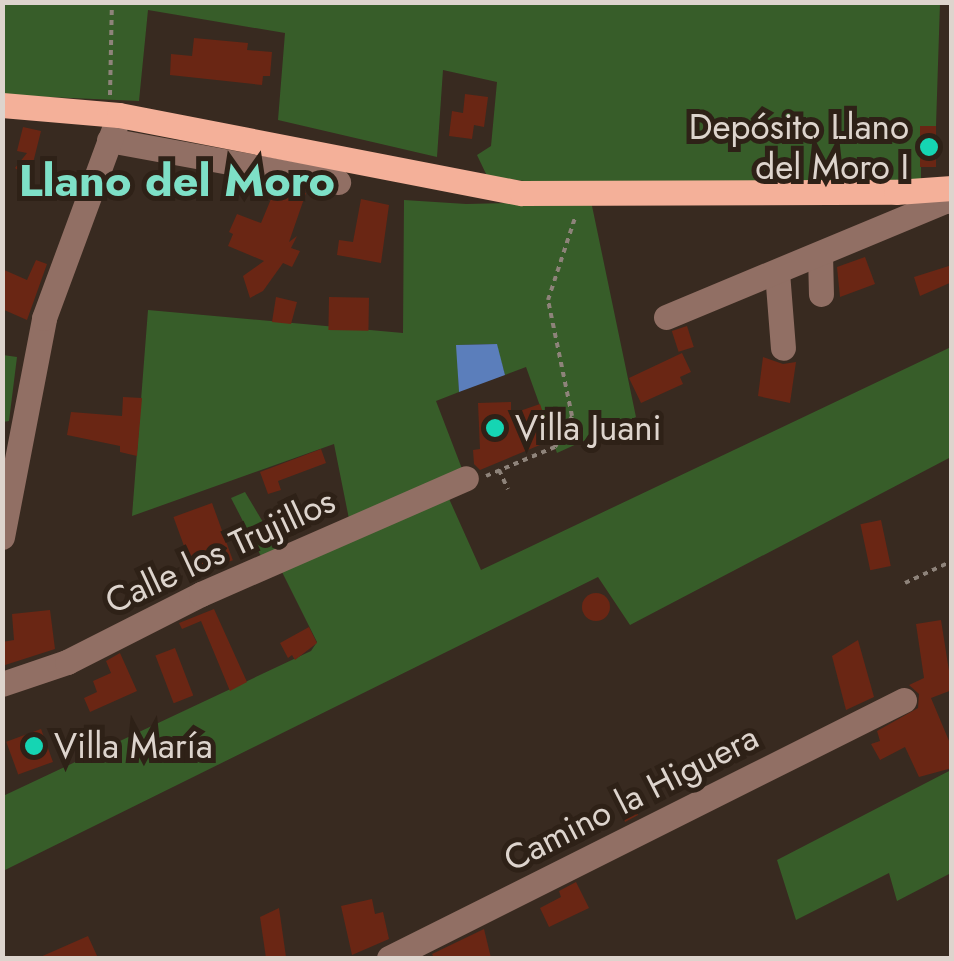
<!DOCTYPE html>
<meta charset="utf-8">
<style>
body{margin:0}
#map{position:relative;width:954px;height:961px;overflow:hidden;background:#382a20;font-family:Jost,sans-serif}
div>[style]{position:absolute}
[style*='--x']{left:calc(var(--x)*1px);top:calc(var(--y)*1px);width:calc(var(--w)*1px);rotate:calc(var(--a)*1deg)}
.green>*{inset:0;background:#375d29}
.water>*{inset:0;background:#5b7ebb}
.building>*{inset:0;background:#6a2614;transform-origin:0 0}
.round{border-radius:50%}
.path>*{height:4px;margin-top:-2px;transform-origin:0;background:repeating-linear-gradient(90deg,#8e837a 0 5px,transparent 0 10px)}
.minor>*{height:25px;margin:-12.5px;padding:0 12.5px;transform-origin:12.5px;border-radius:12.5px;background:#916f64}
.major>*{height:25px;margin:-12.5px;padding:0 12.5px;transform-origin:12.5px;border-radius:12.5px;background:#f4b099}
.dots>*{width:28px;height:28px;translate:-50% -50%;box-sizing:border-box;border:5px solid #2e2117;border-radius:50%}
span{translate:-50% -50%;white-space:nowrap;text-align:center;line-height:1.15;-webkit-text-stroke:10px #2e2117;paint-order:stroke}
.poi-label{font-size:35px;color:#ddd4cd}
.right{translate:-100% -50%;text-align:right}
.left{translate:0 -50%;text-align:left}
.street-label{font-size:35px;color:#ddd4cd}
.district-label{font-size:45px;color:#7ee0c7;font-weight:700}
.frame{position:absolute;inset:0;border:5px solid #ddd4cd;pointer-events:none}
</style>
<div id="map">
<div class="green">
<i style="clip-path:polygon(3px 3px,940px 3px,936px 126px,921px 127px,921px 181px,531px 182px,487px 176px,477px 155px,491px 146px,497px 82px,443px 70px,437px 157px,278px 120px,285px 33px,148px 10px,139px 101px,3px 95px)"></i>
<i style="clip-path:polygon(404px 200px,466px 204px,591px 201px,636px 417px,557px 453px,526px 367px,505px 375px,496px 344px,457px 345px,459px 392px,436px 401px,464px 474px,350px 524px,334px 444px,132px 516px,148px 310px,403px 333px)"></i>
<i style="clip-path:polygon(951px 347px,951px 457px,630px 625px,598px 577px,3px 871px,3px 796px,311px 651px,317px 642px,279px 566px,446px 492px,481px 570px)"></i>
<i style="clip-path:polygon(3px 355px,17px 357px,9px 421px,3px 422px)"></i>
<i style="clip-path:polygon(245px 492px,282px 554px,264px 562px,231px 498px)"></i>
<i style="clip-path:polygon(951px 770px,951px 873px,897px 901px,889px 873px,796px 920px,777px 860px)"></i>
</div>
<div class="water">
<i style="clip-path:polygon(497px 344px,505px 375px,459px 392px,456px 345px)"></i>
</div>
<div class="building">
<i style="clip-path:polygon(194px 38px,248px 43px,247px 50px,272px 52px,270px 76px,263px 76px,262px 85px,170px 75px,171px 54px,192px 56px)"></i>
<i style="clip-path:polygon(465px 94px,488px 97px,484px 127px,474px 125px,472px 139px,449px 136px,452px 111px,463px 113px)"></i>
<i style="left:920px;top:126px;width:16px;height:41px"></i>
<i style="clip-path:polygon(23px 127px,41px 131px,29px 179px,15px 168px,27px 153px,17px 151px)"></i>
<i style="clip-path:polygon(276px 187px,306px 193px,289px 242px,297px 236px,291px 248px,300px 251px,292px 267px,283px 263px,263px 291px,250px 298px,243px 276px,264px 261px,228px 246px,233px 234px,229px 232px,237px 214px,261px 223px)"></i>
<i style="clip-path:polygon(361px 199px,389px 205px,381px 263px,337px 255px,339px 240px,353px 242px)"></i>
<i style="clip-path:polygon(865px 257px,875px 284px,840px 297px,837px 267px)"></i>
<i style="clip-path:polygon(36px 260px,47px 264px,27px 320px,2px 309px,2px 269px,27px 280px)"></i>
<i style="clip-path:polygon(952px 265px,952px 282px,920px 296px,914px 277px)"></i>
<i style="clip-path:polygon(276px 297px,297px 302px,291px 324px,272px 322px)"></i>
<i style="left:329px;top:297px;width:40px;height:33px;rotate:1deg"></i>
<i style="left:687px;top:326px;width:22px;height:16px;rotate:72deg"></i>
<i style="clip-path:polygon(682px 353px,691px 372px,680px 377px,683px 384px,641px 403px,629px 378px)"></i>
<i style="clip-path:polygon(763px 357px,783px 364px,796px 362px,790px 403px,758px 396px)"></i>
<i style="clip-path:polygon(123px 397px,142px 398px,137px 456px,120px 452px,120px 446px,67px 435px,71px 412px,122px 416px)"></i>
<i style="clip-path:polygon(511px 402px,511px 414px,540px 404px,552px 440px,480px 470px,474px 464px,473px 450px,480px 449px,478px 403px)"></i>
<i style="clip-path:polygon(321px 449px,326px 463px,278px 481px,281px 490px,268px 494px,260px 472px)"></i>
<i style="left:212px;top:503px;width:61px;height:41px;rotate:70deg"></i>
<i style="left:881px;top:520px;width:47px;height:21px;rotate:78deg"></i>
<i class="round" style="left:582px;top:593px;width:28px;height:28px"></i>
<i style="clip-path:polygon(214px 609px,247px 682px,230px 691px,201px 621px,182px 629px,179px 623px)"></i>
<i style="clip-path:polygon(50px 610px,55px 649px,2px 666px,2px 642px,14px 640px,12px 614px)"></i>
<i style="clip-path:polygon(941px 620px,952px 690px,931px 698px,952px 748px,952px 768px,919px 777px,905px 747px,880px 760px,871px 744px,880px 741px,877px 731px,918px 708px,919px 694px,909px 685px,924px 678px,916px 624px)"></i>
<i style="clip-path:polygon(309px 627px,317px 643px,295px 660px,292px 655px,288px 658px,280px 643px)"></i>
<i style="clip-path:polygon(858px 640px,874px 697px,846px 710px,832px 656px)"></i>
<i style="left:175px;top:648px;width:51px;height:21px;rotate:69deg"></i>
<i style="clip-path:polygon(120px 653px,137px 691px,90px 712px,84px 698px,97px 692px,93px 681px,111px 673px,106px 661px)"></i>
<i style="left:41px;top:729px;width:35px;height:37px;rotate:70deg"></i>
<i style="clip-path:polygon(631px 791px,638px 815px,625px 822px,618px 795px)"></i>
<i style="clip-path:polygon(576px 882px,589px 908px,549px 927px,540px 908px,561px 897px,559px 891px)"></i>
<i style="clip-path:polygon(372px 899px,375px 914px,383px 912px,389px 939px,352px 955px,341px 906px)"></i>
<i style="clip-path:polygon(279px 908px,286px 957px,266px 958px,260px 917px)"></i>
<i style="clip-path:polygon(484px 929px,491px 958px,434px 958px,432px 954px)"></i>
<i style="clip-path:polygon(88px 936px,98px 958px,38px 958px)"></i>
</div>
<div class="path">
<i style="--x:110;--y:95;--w:93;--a:-88.8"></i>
<i style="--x:499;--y:470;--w:21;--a:65"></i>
<i style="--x:486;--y:476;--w:75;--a:-22.8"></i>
<i style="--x:555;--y:447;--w:35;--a:-61"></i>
<i style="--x:572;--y:416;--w:118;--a:-101.7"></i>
<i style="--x:548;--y:300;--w:89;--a:-71.8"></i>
<i style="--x:905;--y:583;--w:52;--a:-25.1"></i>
</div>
<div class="minor">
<i style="--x:109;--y:140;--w:233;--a:10.4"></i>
<i style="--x:820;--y:254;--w:40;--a:88.6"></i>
<i style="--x:777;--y:272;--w:76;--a:85.5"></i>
<i style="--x:666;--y:317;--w:302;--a:-22.6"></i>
<i style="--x:945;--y:201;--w:12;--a:-90"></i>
<i style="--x:2;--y:537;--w:223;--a:-79.1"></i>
<i style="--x:44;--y:318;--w:216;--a:-69.7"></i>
<i style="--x:2;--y:684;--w:69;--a:-18.7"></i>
<i style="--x:67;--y:662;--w:150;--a:-26.9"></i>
<i style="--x:201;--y:594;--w:289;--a:-23.6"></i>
<i style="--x:389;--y:958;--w:576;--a:-26.61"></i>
</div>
<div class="major">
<i style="--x:2;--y:105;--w:117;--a:4.9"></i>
<i style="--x:119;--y:115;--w:410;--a:11"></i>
<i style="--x:522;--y:193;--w:374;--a:-0.2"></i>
<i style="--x:896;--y:192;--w:56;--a:-4.1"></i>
</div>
<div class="dots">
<i style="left:929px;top:147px;background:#15d5b3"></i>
<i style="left:495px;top:428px;background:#15d5b3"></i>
<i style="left:34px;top:746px;background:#15d5b3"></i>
</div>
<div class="poi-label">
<span class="right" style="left:909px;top:147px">Depósito Llano<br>del Moro I</span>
<span class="left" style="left:515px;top:428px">Villa Juani</span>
<span class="left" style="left:54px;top:746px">Villa María</span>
</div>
<div class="street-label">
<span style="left:220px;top:551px;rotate:-25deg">Calle los Trujillos</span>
<span style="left:631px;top:798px;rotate:-27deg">Camino la Higuera</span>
</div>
<div class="district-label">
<span style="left:177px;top:181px">Llano del Moro</span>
</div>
<div class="frame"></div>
</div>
